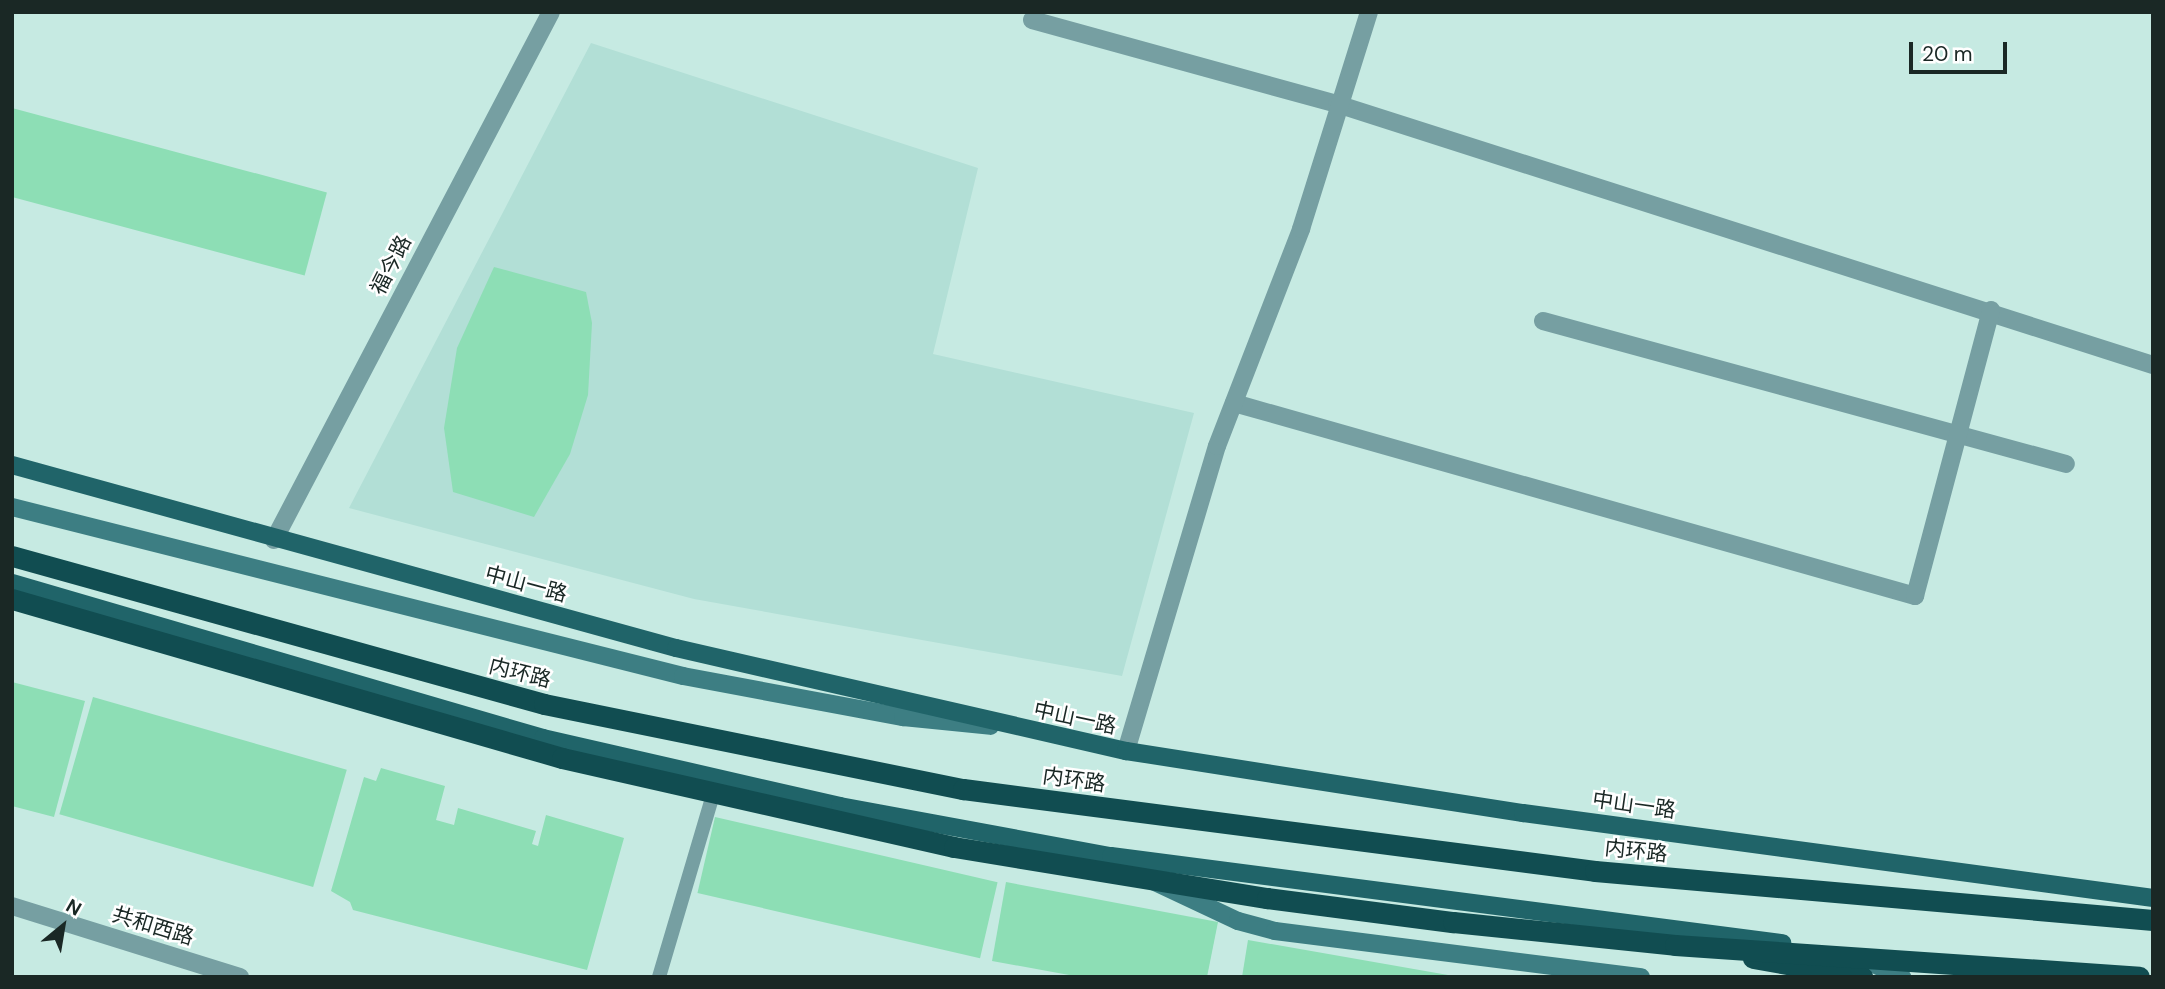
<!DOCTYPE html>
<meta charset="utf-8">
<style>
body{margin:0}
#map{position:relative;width:2165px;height:989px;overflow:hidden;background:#c6eae2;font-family:"DM Sans","Noto Sans SC",sans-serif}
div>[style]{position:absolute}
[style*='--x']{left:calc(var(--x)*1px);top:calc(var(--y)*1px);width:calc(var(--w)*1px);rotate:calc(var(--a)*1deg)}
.built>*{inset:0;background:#b2dfd6}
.building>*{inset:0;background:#8ddeb5;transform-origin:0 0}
.lane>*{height:14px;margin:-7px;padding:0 7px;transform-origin:7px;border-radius:7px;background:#769fa2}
.street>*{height:18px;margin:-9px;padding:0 9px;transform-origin:9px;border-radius:9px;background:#769fa2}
.secondary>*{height:18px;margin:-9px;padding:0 9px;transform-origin:9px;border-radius:9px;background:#3d7e83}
.primary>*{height:18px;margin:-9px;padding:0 9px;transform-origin:9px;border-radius:9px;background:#206469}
.highway>*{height:21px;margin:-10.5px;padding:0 10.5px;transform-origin:10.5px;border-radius:10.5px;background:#114d51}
.highway-bridge>*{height:21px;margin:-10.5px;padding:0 10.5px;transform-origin:10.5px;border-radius:10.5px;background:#114d51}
span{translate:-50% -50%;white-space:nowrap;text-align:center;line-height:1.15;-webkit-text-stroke:5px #fff;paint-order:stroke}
.street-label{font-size:21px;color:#1a2825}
.frame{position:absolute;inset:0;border:14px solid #1a2825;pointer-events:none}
.north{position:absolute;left:28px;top:891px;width:70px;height:70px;-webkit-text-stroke:5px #fff;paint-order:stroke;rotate:30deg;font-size:19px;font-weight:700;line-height:28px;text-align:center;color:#1a2825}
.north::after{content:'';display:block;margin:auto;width:24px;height:32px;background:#1a2825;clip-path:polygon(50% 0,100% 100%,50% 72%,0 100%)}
.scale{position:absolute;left:1909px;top:42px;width:98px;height:32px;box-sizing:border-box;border:4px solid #1a2825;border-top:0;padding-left:9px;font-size:21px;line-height:24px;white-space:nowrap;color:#1a2825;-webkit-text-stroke:5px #fff;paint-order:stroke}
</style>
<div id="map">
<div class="built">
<i style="clip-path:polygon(591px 43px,978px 168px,933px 354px,1194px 413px,1122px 676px,694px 599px,349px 508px)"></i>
</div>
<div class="building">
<i style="left:12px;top:108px;width:326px;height:86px;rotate:15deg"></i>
<i style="clip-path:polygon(494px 267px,586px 292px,592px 323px,588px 395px,570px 454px,534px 517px,453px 492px,444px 428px,457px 348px)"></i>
<i style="clip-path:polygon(12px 682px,85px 701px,54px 817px,12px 806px)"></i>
<i style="left:93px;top:697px;width:264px;height:122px;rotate:16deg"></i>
<i style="clip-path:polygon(381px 768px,445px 786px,436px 820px,454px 825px,458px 808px,536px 831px,532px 844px,538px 846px,546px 815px,624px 838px,587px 970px,353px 910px,350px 902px,331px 891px,364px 777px,376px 781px)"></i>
<i style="left:715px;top:817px;width:290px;height:78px;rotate:13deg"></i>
<i style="clip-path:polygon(1006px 882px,1218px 922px,1207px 977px,1080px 977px,992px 961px)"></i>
<i style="clip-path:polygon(1248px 940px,1448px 975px,1448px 977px,1242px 977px)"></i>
</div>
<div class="lane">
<i style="--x:659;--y:977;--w:200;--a:-73.5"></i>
</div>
<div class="street">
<i style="--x:1032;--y:20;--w:316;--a:15.4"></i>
<i style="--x:1337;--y:104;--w:857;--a:17.74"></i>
<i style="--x:1543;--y:321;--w:542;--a:15.29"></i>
<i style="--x:1234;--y:403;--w:708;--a:15.82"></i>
<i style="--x:1915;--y:596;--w:296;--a:-75.1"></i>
<i style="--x:274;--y:540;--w:596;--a:-62.32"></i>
<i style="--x:1126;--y:751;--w:318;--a:-73.4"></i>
<i style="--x:1217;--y:446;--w:233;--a:-68.8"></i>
<i style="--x:1301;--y:229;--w:227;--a:-72.6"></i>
<i style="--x:12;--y:906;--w:239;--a:17.3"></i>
</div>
<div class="secondary">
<i style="--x:12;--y:507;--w:692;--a:14.14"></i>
<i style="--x:683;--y:676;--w:224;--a:10.6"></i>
<i style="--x:903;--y:717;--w:88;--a:5.8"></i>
<i style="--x:1153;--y:881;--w:94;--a:25.2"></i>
<i style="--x:1238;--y:921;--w:38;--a:15"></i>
<i style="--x:1275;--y:931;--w:369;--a:7.2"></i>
<i style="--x:1865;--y:960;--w:41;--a:24.7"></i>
</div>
<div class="primary">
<i style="--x:12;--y:465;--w:689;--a:15.41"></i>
<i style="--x:676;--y:648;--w:462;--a:12.9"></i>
<i style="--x:1126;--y:751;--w:402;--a:8.9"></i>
<i style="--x:1523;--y:813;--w:636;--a:7.68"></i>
<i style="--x:12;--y:583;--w:553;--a:16.27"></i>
<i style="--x:543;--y:738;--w:305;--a:12.9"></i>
<i style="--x:840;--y:806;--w:276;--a:10.5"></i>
<i style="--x:1111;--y:856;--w:677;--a:7.39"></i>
</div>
<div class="highway">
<i style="--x:12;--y:556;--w:552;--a:15.55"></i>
<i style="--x:544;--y:704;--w:428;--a:11.5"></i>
<i style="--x:1753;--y:958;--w:111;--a:9.9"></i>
</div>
<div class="highway-bridge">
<i style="--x:12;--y:599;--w:573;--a:16.12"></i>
<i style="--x:562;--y:758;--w:402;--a:12.8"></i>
<i style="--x:954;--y:847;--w:317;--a:9.3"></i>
<i style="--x:1267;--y:898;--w:188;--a:7.4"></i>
<i style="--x:1453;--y:922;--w:223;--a:5.9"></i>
<i style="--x:1675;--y:945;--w:465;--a:3.9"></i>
<i style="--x:963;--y:789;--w:637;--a:7.39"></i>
<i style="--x:1595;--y:871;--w:560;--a:5.02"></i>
</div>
<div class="street-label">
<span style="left:391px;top:265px;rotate:-63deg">福今路</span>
<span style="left:526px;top:584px;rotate:15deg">中山一路</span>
<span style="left:520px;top:673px;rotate:14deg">内环路</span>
<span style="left:1075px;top:718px;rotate:12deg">中山一路</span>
<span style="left:1074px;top:780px;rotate:8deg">内环路</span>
<span style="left:1634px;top:805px;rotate:8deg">中山一路</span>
<span style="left:1636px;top:851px;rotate:6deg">内环路</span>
<span style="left:153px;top:926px;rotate:17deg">共和西路</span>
</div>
<div class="frame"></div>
<div class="north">N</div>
<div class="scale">20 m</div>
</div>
